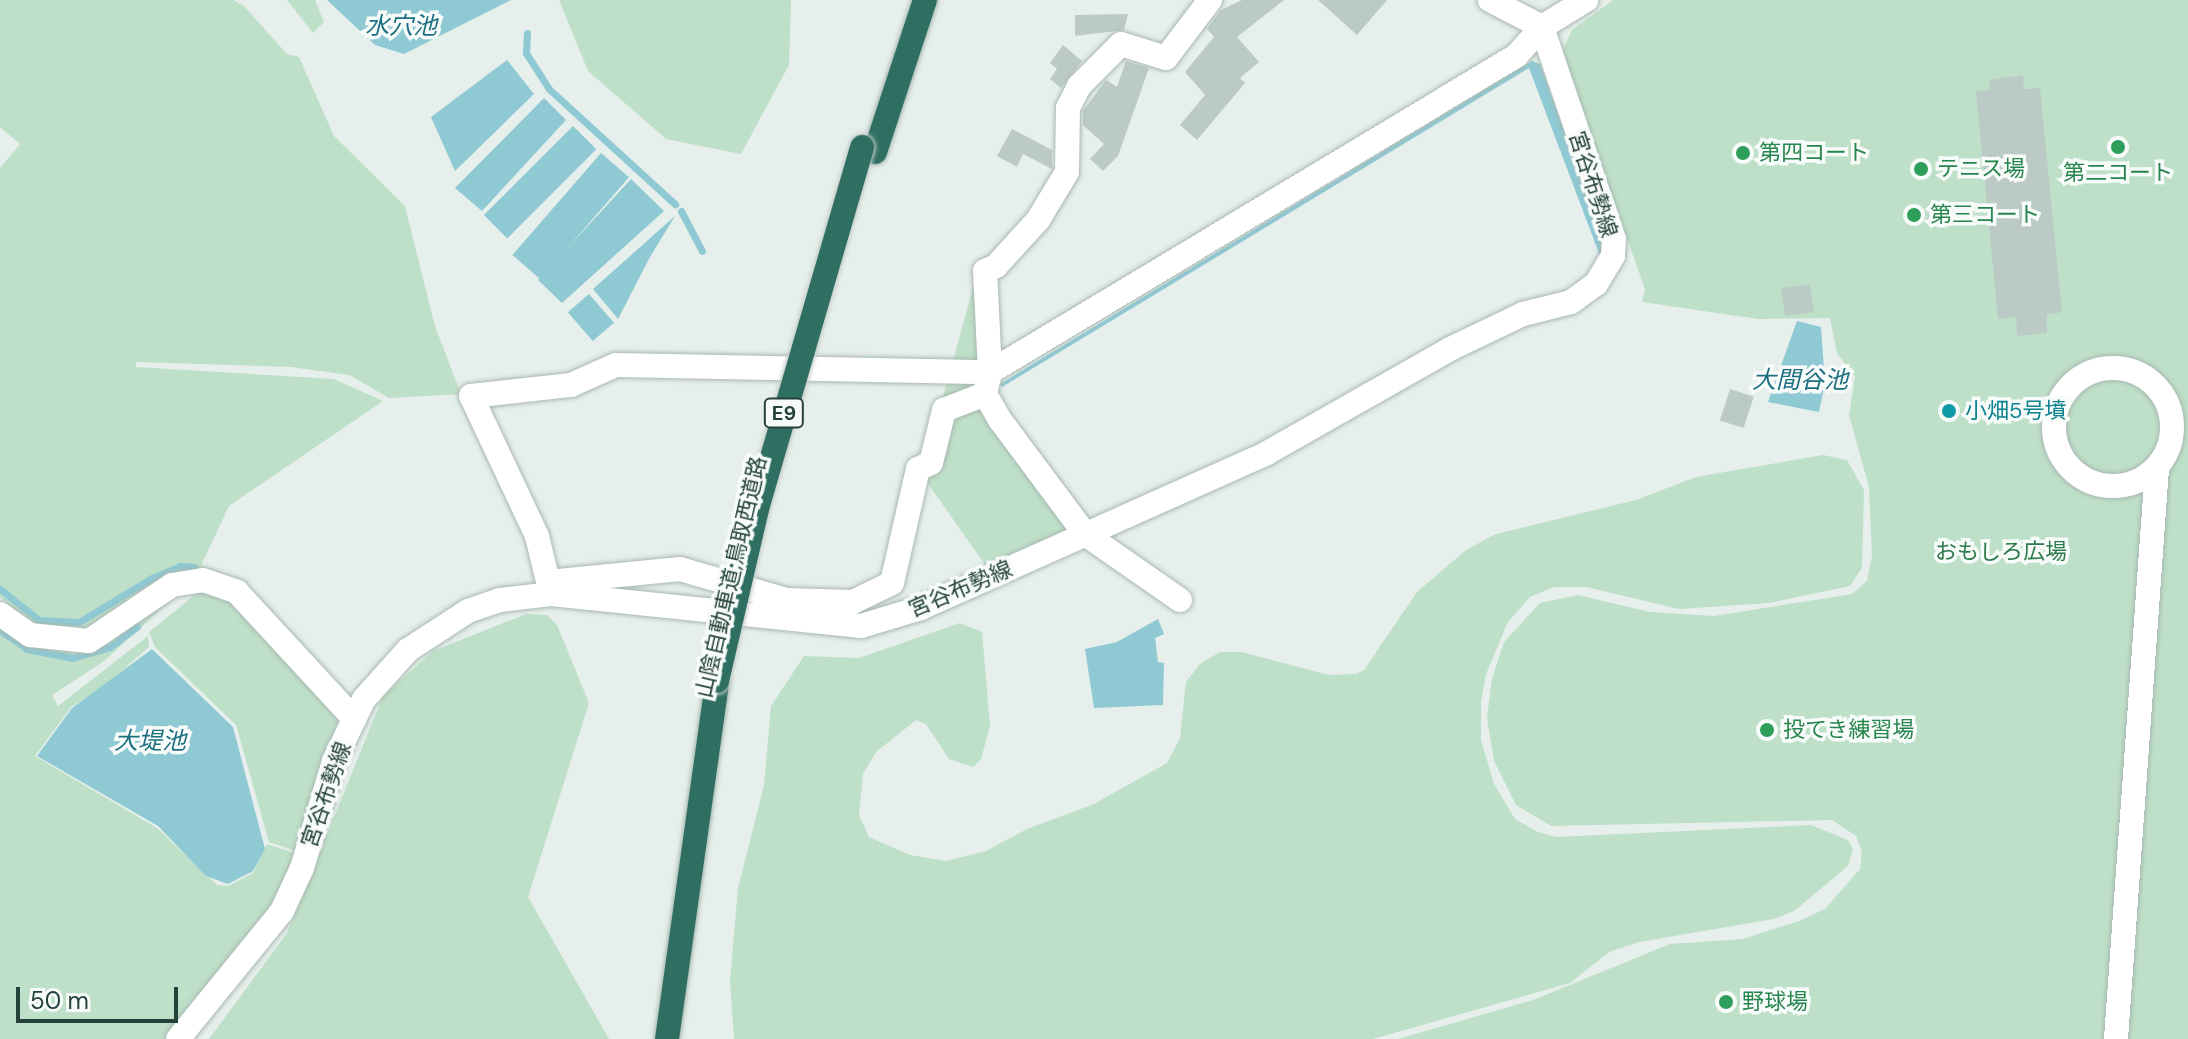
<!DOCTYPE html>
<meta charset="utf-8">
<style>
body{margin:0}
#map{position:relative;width:2188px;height:1039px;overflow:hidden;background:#e6efeb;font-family:"DM Sans","Noto Sans JP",sans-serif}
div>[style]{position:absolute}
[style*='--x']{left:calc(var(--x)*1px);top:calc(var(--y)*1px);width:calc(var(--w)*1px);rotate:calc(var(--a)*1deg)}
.green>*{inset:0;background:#bfe0c8}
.water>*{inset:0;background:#8ec9d4;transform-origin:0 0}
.stream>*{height:7px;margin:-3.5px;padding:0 3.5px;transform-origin:3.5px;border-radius:3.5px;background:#8ec9d4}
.building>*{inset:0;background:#bbcac4;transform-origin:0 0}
.roads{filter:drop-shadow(0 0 2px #a8b8b2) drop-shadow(0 0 2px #a8b8b2)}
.minor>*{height:24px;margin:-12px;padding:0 12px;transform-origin:12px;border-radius:12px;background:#fff}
.minor>.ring{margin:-12px;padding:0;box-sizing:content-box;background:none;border:24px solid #fff;border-radius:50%}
.highway>*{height:24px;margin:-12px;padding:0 12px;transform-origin:12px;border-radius:12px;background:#2f6f62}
.bridges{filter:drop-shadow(0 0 2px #c2cac8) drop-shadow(0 0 2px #c2cac8)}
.highway-bridge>*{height:24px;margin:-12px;padding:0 12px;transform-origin:12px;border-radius:12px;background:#2f6f62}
.dots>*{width:22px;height:22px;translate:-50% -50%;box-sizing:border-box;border:4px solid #f7fbf9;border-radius:50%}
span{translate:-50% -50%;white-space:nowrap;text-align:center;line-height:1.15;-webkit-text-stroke:7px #f7fbf9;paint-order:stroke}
.shield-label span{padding:2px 6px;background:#f7fbf9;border:2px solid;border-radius:6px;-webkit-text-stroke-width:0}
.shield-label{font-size:20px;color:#24423a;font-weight:700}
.leisure-label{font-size:22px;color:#27864d}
.left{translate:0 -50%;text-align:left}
.street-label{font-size:22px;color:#24423a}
.culture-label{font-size:22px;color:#0d838f}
.park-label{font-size:22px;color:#2d7a4b}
.water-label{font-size:24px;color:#1c6f80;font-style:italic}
.scale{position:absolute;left:16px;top:987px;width:162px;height:36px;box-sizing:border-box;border:4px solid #24423a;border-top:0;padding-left:10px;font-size:24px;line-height:28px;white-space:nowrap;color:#24423a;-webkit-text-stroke:6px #f7fbf9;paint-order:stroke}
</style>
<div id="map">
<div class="green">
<i style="clip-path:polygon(0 0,233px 0,244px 6px,287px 54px,299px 57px,334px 136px,405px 206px,435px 326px,461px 394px,389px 398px,349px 375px,291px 367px,136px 362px,136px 367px,334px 379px,383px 401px,229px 506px,198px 572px,80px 631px,34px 627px,0 597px,0 168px,20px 144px,0 127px)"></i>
<i style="clip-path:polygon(287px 0,315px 0,324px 22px,313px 33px)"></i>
<i style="clip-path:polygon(559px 0,791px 0,789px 65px,741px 154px,666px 139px,588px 71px)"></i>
<i style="clip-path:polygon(1613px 0,2188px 0,2188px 1039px,1398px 1039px,1533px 1000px,1670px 944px,1743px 939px,1799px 921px,1825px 909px,1860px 869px,1862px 851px,1856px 836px,1832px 820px,1551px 826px,1516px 805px,1494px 761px,1487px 718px,1492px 679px,1504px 642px,1540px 603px,1578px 595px,1650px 612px,1714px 616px,1852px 594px,1867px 581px,1872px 556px,1869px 487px,1849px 415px,1855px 377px,1837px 353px,1830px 318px,1758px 319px,1642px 302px,1645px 289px,1561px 53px,1572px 30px)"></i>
<i style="clip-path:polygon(977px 273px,981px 383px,940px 408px)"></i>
<i style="clip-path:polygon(977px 403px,1073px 528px,988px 569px,922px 475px,937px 418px)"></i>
<i style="clip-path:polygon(1823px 455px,1847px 460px,1864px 490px,1862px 568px,1850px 586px,1769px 603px,1679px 609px,1586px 587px,1554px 587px,1530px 597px,1508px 622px,1486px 674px,1481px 702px,1481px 740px,1494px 784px,1515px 819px,1538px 832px,1556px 837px,1811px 825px,1848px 840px,1853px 849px,1848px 866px,1794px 911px,1774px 919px,1639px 942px,1609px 952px,1570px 983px,1373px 1039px,734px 1039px,730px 981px,738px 888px,764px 785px,771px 706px,804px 656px,859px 658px,960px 623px,982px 632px,990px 726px,981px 759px,973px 767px,949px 759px,926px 724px,916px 720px,876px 752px,863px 774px,859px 815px,869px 837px,910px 855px,946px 861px,986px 851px,1027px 829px,1094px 804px,1167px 763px,1180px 738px,1186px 682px,1200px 664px,1220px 652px,1241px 652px,1329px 675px,1356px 674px,1364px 670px,1417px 592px,1466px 550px,1496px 534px,1636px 500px,1696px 477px)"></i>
<i style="clip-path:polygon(201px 590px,221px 592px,338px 719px,299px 852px,269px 842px,236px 725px,155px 647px,149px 632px)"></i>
<i style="clip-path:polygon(172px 599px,103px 662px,52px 695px,58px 706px,148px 636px,149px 647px,102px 688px,71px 707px,35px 756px,157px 828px,217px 885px,228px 886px,253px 873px,267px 844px,297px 854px,264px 918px,165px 1039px,0 1039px,0 626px,36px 648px,90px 650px)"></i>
<i style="clip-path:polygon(526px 614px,547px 615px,557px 625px,589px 703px,528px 897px,609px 1039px,209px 1039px,287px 933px,383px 696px,433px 651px)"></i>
</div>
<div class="water">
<i style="clip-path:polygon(327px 0,511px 0,404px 54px,375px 45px)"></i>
<i style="clip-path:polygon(507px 60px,534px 94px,455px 171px,431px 117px)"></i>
<i style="clip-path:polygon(1532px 61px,1540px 64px,1605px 246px,1600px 256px,1529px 68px,1002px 387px,1000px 384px)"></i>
<i style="clip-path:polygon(544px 98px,566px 120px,482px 211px,455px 188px)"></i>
<i style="left:573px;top:126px;width:33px;height:126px;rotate:45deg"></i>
<i style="left:601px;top:153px;width:37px;height:135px;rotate:41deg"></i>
<i style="clip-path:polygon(631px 179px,664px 211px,562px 303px,538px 280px)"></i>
<i style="clip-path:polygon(675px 216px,650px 257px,618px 319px,593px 289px)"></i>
<i style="left:589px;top:294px;width:38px;height:28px;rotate:49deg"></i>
<i style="clip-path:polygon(1797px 321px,1821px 327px,1825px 383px,1819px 412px,1768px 402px)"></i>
<i style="clip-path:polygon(1158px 619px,1164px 634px,1155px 638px,1158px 662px,1164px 663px,1163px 705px,1094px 708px,1085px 649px,1117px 642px)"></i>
<i style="clip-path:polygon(152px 649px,233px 727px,265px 849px,253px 871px,228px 884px,206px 876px,158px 826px,37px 756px,72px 708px)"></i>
</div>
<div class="stream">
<i style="--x:527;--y:33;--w:20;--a:93"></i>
<i style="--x:526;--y:53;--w:43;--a:57.4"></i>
<i style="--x:549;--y:89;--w:171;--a:42.4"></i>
<i style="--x:681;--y:211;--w:45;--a:62.3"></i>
<i style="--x:0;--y:589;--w:50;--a:38.5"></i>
<i style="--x:39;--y:620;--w:40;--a:2.9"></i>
<i style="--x:79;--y:622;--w:85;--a:-31.1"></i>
<i style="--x:152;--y:578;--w:30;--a:-23"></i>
<i style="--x:180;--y:566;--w:14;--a:4"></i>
<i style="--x:0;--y:630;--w:33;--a:35"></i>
<i style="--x:27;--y:649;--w:46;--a:11.3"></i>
<i style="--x:72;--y:658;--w:40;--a:-16"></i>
<i style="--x:110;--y:647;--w:34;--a:-37"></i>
</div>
<div class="building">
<i style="clip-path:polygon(1242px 0,1284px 0,1237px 37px,1259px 62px,1240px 78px,1245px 83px,1197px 140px,1180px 125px,1205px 95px,1185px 72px,1214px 37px,1207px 29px,1221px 10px)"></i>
<i style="clip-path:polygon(1318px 0,1387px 0,1357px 35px)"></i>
<i style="clip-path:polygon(1128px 14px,1124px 30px,1075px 36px,1075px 15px)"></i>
<i style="clip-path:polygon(1063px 45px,1082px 61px,1061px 88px,1050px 79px,1057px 69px,1050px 63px)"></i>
<i style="clip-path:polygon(1126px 61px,1149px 68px,1118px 156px,1103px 171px,1090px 159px,1104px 144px,1083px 125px,1083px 111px,1106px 80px,1117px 87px)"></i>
<i style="clip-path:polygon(2023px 75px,2024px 89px,2040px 88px,2062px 312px,2047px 315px,2047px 333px,2017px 336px,2016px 317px,1998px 319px,1976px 91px,1990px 90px,1989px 80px)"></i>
<i style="clip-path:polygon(1012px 129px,1052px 150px,1052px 169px,1023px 154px,1017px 167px,997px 156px)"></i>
<i style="left:1810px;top:284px;width:28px;height:29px;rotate:82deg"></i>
<i style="left:1730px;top:389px;width:25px;height:33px;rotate:18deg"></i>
</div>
<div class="roads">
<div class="minor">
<i class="ring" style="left:2054px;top:368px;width:94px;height:94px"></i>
<i style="--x:548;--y:582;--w:133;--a:-5.6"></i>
<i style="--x:680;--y:569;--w:111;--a:16.2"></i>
<i style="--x:787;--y:600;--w:66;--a:1.7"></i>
<i style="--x:853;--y:602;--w:43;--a:-26"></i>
<i style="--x:892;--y:583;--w:117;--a:-77.2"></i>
<i style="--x:918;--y:469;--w:14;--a:-25"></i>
<i style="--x:931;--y:463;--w:55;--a:-76.2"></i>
<i style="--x:944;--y:410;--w:44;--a:-21.3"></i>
<i style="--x:551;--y:594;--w:60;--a:-103.6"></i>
<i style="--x:537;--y:536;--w:155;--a:-115.2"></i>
<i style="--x:471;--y:396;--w:101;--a:-6.3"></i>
<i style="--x:571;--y:385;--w:49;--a:-24"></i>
<i style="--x:616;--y:365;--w:374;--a:1.1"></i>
<i style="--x:990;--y:372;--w:614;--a:-31"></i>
<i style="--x:1516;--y:56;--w:39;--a:-48"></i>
<i style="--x:1542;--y:27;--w:59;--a:-152.6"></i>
<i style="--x:1180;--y:600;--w:116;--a:-145.2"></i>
<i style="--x:1085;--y:534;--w:142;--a:-126.7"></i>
<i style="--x:1000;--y:420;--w:30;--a:-120"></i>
<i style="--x:985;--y:394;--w:23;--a:-77"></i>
<i style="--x:990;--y:372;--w:101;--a:-92.8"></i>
<i style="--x:985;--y:271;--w:12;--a:-24"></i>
<i style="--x:996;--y:266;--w:62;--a:-47.6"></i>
<i style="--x:1038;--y:220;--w:56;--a:-58.9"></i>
<i style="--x:1067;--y:172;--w:64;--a:-89.1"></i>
<i style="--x:1068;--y:108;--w:25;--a:-63"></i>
<i style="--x:1079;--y:86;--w:59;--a:-45"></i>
<i style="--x:1121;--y:44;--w:47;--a:17.3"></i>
<i style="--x:1166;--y:58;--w:73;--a:-52.8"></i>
<i style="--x:0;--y:614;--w:37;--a:35"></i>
<i style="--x:30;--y:635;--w:59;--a:5.8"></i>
<i style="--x:89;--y:641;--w:100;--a:-34"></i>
<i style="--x:172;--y:585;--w:31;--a:-9"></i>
<i style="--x:203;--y:580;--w:36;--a:19"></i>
<i style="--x:237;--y:592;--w:173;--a:47.3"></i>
<i style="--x:178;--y:1039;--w:165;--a:-50.9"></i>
<i style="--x:282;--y:911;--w:47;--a:-65.1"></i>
<i style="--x:302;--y:868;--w:112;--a:-73.3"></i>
<i style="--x:334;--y:761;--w:69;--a:-64.2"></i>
<i style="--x:364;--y:699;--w:66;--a:-48.1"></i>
<i style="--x:408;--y:650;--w:72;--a:-33"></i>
<i style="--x:468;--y:611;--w:34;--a:-19"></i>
<i style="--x:500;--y:600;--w:51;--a:-6.7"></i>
<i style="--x:551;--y:594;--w:312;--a:5.9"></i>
<i style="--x:861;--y:626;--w:63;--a:-16.7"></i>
<i style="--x:921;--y:608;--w:379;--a:-24.1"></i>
<i style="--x:1267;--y:453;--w:210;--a:-29.6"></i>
<i style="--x:1450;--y:349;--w:81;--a:-25.6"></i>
<i style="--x:1523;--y:314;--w:49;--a:-14"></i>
<i style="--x:1571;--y:302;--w:31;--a:-36"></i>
<i style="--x:1596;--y:284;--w:33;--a:-59"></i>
<i style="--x:1613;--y:256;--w:17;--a:-87"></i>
<i style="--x:1614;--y:239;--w:224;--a:-108.8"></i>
<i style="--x:1542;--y:27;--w:52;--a:-31.5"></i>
<i style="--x:2116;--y:1039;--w:572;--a:-85.89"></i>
</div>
<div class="highway">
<i style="--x:875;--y:152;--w:160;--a:-71.8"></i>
<i style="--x:667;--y:1039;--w:361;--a:-82"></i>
</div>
</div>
<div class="bridges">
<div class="highway-bridge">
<i style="--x:717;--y:681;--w:177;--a:-76.9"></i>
<i style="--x:757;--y:509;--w:377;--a:-73.8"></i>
</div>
</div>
<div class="dots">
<i style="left:2118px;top:147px;background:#2e9e5b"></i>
<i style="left:1743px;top:153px;background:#2e9e5b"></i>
<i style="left:1921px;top:169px;background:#2e9e5b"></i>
<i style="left:1914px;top:215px;background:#2e9e5b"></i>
<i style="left:1949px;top:411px;background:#0f9aa8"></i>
<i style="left:1767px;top:730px;background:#2e9e5b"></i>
<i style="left:1726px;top:1002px;background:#2e9e5b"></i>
</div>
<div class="shield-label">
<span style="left:784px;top:413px">E9</span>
</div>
<div class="leisure-label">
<span class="left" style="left:1759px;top:153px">第四コート</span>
<span class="left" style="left:1937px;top:169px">テニス場</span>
<span style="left:2118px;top:173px">第二コート</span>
<span class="left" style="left:1930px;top:215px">第三コート</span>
<span class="left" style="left:1783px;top:730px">投てき練習場</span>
<span class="left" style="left:1742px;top:1002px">野球場</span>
</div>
<div class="street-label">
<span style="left:1593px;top:184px;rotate:72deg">宮谷布勢線</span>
<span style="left:731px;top:577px;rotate:-77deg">山陰自動車道;鳥取西道路</span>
<span style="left:960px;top:589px;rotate:-23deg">宮谷布勢線</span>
<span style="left:326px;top:795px;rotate:-71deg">宮谷布勢線</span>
</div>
<div class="culture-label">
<span class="left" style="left:1965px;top:411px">小畑5号墳</span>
</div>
<div class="park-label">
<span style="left:2001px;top:552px">おもしろ広場</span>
</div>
<div class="water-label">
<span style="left:401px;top:26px">水穴池</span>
<span style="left:1800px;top:380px">大間谷池</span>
<span style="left:150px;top:741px">大堤池</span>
</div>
<div class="scale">50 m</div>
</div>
